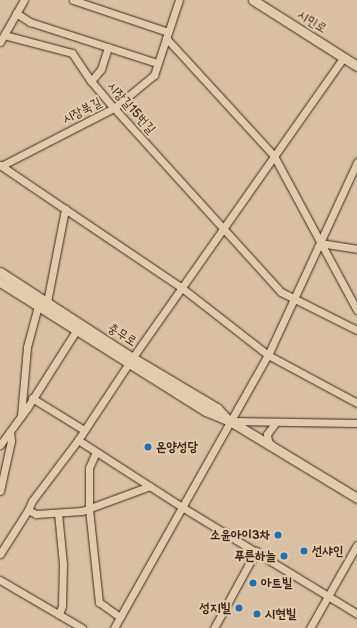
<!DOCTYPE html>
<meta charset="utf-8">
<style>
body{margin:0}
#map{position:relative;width:357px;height:628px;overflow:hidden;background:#d9c0a3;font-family:"Balsamiq Sans","Poor Story",sans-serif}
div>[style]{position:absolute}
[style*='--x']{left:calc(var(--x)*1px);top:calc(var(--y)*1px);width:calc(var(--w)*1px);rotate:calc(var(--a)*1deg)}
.roads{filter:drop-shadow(0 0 1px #3b2a1e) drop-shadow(0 0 1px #3b2a1e)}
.minor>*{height:7px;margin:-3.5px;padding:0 3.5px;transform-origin:3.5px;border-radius:3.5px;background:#e3caab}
.major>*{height:9px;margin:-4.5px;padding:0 4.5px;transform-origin:4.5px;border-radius:4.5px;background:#e3caab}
.dots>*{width:11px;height:11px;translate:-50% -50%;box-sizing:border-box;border:2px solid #e3caab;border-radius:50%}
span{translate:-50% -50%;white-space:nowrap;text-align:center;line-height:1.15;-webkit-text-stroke:4px #e3caab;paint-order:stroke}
.street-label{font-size:13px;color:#3b2a1e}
.poi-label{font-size:13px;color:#3b2a1e;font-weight:700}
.left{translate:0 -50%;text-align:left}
.right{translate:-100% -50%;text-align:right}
</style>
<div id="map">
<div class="roads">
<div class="minor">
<i style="--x:73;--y:0;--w:100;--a:18.6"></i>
<i style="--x:16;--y:13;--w:17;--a:33"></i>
<i style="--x:30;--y:22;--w:133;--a:17.9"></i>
<i style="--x:4;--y:35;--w:70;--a:14.8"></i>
<i style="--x:72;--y:53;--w:34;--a:56"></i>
<i style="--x:91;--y:81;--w:35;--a:50"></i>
<i style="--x:114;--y:108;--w:248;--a:47.8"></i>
<i style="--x:281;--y:292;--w:85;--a:26.6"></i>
<i style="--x:166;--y:38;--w:160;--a:47.5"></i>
<i style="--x:274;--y:156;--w:175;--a:61.7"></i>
<i style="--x:0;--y:42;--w:48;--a:-60.3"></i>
<i style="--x:91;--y:81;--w:16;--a:-50"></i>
<i style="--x:101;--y:69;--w:23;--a:-72"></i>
<i style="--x:0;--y:165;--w:78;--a:34.1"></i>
<i style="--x:1;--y:166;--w:127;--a:-27.2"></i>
<i style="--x:114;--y:108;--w:52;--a:-39.5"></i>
<i style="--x:154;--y:75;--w:79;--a:-71.6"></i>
<i style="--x:320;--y:243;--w:37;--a:9"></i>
<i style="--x:47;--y:302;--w:95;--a:-79"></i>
<i style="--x:65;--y:209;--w:141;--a:34"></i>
<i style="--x:182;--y:288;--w:109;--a:37.9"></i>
<i style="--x:268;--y:355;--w:101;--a:28.3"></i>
<i style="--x:32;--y:398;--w:61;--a:31.6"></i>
<i style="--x:21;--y:416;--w:69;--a:-85"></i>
<i style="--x:27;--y:347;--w:42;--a:-75"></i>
<i style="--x:230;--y:421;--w:127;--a:0.9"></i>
<i style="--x:78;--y:440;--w:124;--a:32.8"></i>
<i style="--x:182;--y:507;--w:205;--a:31.4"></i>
<i style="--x:0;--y:445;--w:46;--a:-53.9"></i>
<i style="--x:27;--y:408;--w:97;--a:-57.6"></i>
<i style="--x:272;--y:446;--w:6;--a:-129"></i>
<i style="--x:268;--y:441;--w:7;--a:-98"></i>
<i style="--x:267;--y:434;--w:15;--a:-53"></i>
<i style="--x:96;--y:452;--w:17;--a:114"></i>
<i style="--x:89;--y:468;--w:41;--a:90"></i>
<i style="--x:89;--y:509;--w:94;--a:83.9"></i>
<i style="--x:99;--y:602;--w:26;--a:36"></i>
<i style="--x:0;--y:491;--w:51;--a:-77.6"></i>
<i style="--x:11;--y:441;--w:9;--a:-96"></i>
<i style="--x:28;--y:510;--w:9;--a:27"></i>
<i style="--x:36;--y:514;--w:46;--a:-3.7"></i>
<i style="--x:82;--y:511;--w:72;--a:-20.2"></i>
<i style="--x:58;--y:513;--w:51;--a:84.4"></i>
<i style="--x:63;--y:564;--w:42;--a:91.4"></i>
<i style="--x:62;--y:606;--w:9;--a:111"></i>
<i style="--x:0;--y:554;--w:52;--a:-57.5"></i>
<i style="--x:28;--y:510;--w:10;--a:-66"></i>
<i style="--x:32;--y:501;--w:76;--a:-53"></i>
<i style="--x:78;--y:440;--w:100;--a:-56.5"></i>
<i style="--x:133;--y:357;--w:367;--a:-54.9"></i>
<i style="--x:0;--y:580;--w:95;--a:30.3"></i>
<i style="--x:114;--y:628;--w:313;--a:-60.6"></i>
<i style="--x:268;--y:355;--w:213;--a:-65.2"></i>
<i style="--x:214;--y:628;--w:88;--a:-61.4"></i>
<i style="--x:310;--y:628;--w:95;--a:-60.5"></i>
</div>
<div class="major">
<i style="--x:253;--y:0;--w:123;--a:32.4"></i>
<i style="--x:0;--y:272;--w:153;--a:33"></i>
<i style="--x:128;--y:355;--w:104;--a:30.8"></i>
<i style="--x:217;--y:408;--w:16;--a:47"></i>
<i style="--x:0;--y:282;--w:243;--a:32.1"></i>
<i style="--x:206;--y:411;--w:26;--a:23"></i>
<i style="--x:230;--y:421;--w:149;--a:31.2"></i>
</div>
</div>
<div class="dots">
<i style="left:148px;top:447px;background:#1f6fb2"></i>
<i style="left:278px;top:535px;background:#1f6fb2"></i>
<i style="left:304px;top:551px;background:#1f6fb2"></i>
<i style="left:284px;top:556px;background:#1f6fb2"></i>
<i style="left:253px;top:583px;background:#1f6fb2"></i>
<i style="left:239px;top:608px;background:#1f6fb2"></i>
<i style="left:257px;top:614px;background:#1f6fb2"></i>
</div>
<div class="street-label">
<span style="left:312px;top:22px;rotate:32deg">시민로</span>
<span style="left:131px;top:108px;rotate:48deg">시장길15번길</span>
<span style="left:82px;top:111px;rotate:-27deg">시장북길</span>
<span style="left:122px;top:335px;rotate:32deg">충무로</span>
</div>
<div class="poi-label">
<span class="left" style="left:156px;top:447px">온양성당</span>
<span class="right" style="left:270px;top:535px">소윤아이3차</span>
<span class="left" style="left:312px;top:551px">선샤인</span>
<span class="right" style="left:276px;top:556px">푸른하늘</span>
<span class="left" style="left:261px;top:583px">아트빌</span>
<span class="right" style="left:231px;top:608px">성지빌</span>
<span class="left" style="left:265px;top:614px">시현빌</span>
</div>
</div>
